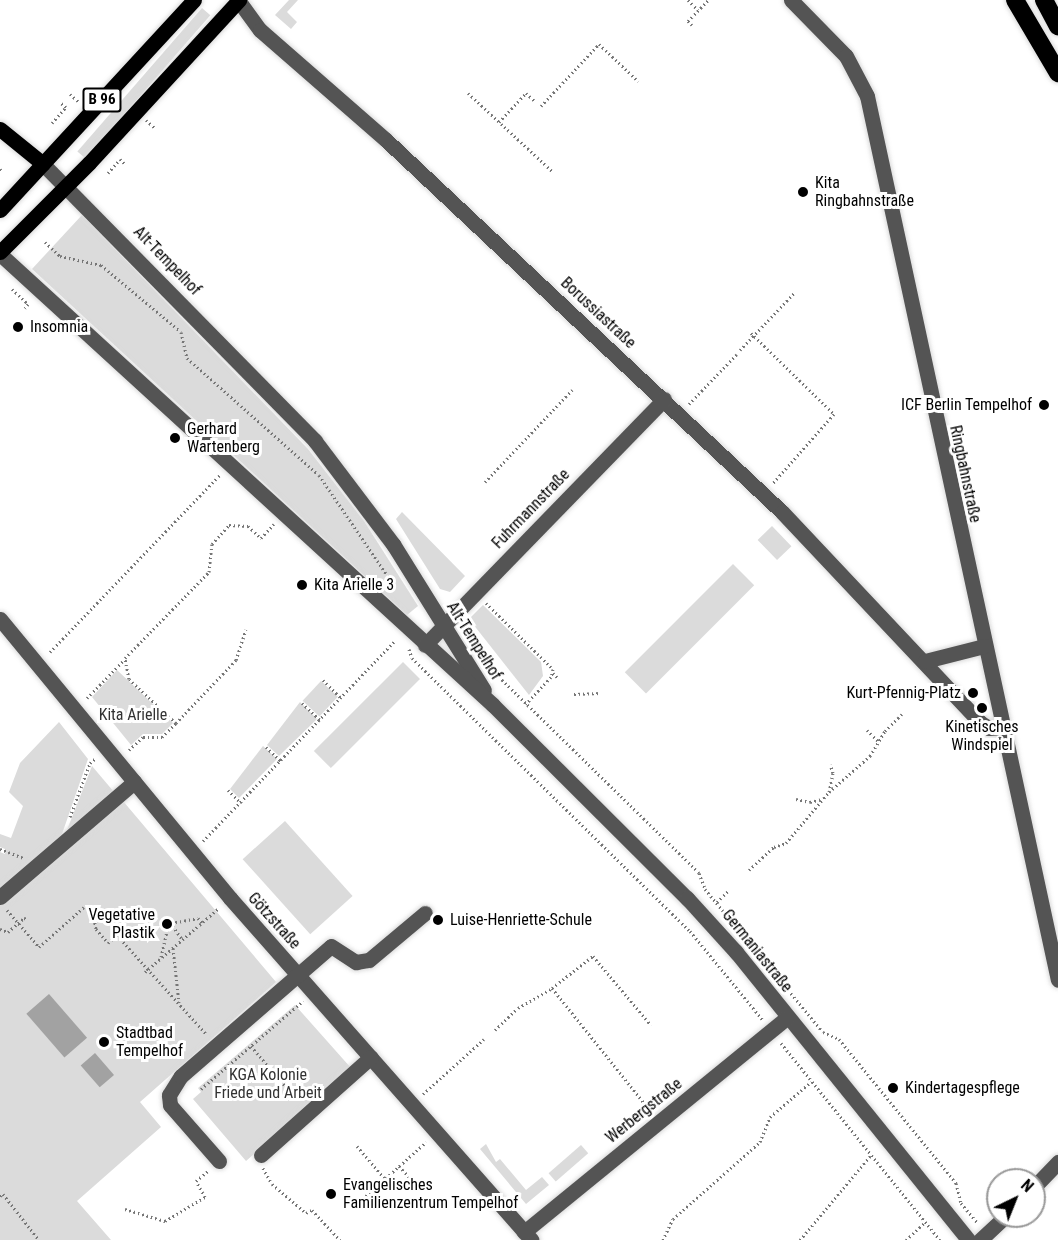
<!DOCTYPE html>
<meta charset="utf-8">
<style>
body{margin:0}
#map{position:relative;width:1058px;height:1240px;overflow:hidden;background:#fff;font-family:"Roboto Condensed",sans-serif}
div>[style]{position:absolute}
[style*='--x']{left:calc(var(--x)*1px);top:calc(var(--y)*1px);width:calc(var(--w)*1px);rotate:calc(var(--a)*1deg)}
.green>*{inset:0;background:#dbdbdb;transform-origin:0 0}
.water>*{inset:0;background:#a2a2a2;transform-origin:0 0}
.path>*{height:3px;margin-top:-1.5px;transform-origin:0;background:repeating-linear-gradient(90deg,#767676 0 1.5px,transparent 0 4.5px)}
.roads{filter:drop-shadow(0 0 2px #dbdbdb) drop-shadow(0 0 2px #dbdbdb)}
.minor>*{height:15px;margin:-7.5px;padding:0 7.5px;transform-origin:7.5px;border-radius:7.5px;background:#545454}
.major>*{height:15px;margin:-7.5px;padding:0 7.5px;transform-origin:7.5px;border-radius:7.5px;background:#000}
.highway>*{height:18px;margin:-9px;padding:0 9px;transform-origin:9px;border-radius:9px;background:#000}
.dots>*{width:16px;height:16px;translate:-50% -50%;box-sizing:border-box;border:3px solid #fff;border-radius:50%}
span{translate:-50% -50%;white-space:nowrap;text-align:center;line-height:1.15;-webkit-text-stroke:6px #fff;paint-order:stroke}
.shield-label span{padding:2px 4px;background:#fff;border:2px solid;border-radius:4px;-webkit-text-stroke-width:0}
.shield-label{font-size:15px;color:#000;font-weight:700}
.poi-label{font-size:16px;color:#000}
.left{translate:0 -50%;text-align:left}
.right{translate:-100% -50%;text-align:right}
.street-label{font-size:16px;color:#000}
.park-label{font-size:16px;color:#323232}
.north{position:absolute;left:986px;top:1168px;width:60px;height:60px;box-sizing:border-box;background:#fff;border:2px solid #999;border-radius:50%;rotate:43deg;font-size:16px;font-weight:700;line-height:24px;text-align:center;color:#000}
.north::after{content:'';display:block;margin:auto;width:21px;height:27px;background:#000;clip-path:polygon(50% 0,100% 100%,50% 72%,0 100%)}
</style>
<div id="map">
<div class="green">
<i style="clip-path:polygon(289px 0,298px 0,287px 12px,297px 22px,291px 29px,275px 15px)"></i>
<i style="left:202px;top:8px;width:11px;height:190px;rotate:41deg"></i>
<i style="clip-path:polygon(82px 215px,308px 449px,364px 521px,418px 606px,407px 615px,32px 269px)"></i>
<i style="clip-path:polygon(402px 512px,465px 576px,450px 592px,440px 589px,396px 519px)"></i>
<i style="left:772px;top:526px;width:28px;height:20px;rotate:46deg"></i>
<i style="left:733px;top:564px;width:30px;height:153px;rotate:45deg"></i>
<i style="clip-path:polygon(483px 605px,541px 662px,543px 676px,529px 695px,469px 619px)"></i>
<i style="left:403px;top:662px;width:24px;height:126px;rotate:45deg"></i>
<i style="clip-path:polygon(117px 670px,173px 723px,162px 734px,143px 734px,131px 745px,92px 697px)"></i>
<i style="left:321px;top:681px;width:23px;height:27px;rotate:43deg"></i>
<i style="clip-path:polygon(300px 702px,317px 719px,279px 756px,267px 745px)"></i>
<i style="clip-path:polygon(59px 722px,88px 759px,61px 837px,0 888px,0 852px,5px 854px,5px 849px,0 847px,0 834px,11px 838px,23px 806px,9px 792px,20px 763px)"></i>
<i style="clip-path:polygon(263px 746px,277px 759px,239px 798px,230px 789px)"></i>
<i style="clip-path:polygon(92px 766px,114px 792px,67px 830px)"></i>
<i style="clip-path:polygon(123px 801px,276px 982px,140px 1102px,161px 1127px,77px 1201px,111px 1240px,0 1240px,0 904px)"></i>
<i style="left:285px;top:821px;width:101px;height:57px;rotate:48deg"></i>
<i style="clip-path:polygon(295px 1005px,351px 1068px,246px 1161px,193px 1099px,201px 1092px,198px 1088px)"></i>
<i style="clip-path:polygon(486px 1144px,496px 1162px,500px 1159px,526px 1190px,542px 1177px,549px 1185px,526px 1204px,480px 1149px)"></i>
<i style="left:581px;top:1145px;width:11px;height:43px;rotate:49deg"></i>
</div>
<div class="water">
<i style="left:49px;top:994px;width:58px;height:30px;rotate:49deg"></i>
<i style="left:95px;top:1053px;width:29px;height:19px;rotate:49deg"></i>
</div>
<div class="path">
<i style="--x:688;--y:0;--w:14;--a:45"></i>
<i style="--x:692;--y:25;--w:6;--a:-135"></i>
<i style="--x:688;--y:21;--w:29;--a:-46"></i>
<i style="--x:468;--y:93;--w:116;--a:42.9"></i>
<i style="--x:70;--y:94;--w:13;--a:42"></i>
<i style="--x:541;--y:106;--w:85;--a:-46.9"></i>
<i style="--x:599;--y:44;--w:54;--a:43.5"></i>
<i style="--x:146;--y:120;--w:13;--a:42"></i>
<i style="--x:499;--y:122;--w:40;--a:-47"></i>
<i style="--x:526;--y:93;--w:12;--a:42"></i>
<i style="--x:52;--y:123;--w:21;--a:-49"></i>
<i style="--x:66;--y:107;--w:6;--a:-141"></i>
<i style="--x:0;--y:169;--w:3;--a:45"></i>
<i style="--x:108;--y:173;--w:18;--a:-49"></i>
<i style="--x:120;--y:159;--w:6;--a:45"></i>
<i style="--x:45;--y:242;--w:21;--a:43"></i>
<i style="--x:60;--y:256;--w:42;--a:12.4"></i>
<i style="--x:101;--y:265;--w:104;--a:39.9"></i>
<i style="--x:181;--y:332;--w:27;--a:77"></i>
<i style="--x:187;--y:358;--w:176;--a:41.6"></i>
<i style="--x:319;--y:475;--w:132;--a:55.8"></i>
<i style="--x:12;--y:289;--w:22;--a:43"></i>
<i style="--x:28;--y:304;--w:5;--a:127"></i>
<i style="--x:751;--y:333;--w:116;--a:44.3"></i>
<i style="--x:834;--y:414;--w:92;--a:131.5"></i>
<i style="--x:740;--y:350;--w:80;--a:-46.5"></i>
<i style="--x:689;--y:404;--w:69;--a:-46.2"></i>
<i style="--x:485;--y:482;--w:127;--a:-46.6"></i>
<i style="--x:486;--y:603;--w:94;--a:44.6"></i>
<i style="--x:553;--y:669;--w:8;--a:104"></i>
<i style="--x:551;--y:677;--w:37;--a:133"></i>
<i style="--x:409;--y:649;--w:9;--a:72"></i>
<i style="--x:412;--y:658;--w:390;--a:44.5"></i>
<i style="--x:690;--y:931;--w:114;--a:50.7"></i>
<i style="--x:50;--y:652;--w:245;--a:-46.2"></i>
<i style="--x:489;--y:667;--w:294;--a:44.4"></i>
<i style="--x:699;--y:873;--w:17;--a:69"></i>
<i style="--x:705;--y:889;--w:185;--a:50.5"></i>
<i style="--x:823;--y:1032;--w:17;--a:24"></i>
<i style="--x:839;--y:1039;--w:186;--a:50.9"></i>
<i style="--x:956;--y:1183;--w:21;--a:76"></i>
<i style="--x:961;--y:1203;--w:26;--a:50"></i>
<i style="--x:553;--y:673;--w:7;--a:45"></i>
<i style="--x:323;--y:680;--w:25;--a:45"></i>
<i style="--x:574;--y:694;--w:27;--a:-2"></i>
<i style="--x:923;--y:694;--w:8;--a:-40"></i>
<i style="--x:87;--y:698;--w:53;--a:-45.8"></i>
<i style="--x:302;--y:703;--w:25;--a:43"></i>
<i style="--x:176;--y:723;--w:87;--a:-46.4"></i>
<i style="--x:236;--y:660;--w:32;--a:-72"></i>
<i style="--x:867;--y:730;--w:17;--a:45"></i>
<i style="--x:266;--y:747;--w:21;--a:43"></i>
<i style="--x:129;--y:750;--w:19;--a:-43"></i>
<i style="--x:143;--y:737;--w:19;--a:0"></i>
<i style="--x:162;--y:737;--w:20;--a:-45"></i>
<i style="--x:176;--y:723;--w:64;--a:-136.9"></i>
<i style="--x:129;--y:679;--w:21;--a:-101"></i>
<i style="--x:125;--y:658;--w:120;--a:-45.7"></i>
<i style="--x:209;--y:572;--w:28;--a:-84"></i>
<i style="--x:212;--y:544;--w:25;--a:-48"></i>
<i style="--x:229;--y:525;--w:19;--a:3"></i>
<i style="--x:248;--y:526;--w:18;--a:43"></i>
<i style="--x:261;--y:538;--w:19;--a:-47"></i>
<i style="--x:228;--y:790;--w:18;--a:45"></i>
<i style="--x:829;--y:792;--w:19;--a:-78"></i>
<i style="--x:833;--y:773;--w:9;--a:-108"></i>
<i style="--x:796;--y:799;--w:14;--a:12"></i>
<i style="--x:810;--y:802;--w:13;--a:-13"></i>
<i style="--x:70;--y:817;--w:58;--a:-69.7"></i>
<i style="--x:90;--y:763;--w:8;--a:-40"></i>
<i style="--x:203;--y:841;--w:277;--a:-46.2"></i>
<i style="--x:0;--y:849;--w:25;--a:21"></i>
<i style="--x:749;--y:870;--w:34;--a:-43"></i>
<i style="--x:774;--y:847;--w:13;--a:-18"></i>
<i style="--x:786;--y:843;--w:67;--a:-49.9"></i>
<i style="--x:829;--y:792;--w:55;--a:-41.3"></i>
<i style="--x:870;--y:756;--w:29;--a:-59"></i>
<i style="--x:885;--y:731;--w:24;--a:-45"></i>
<i style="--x:717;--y:902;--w:16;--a:-45"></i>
<i style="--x:7;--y:910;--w:49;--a:49.1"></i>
<i style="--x:39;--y:947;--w:60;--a:-41.6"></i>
<i style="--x:94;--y:918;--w:11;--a:80"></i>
<i style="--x:96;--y:929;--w:18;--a:49"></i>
<i style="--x:108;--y:943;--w:12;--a:-42"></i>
<i style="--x:117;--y:935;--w:133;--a:48"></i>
<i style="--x:171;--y:923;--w:27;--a:-10"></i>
<i style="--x:198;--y:918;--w:6;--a:51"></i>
<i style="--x:170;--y:926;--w:6;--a:-141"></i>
<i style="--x:165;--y:922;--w:5;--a:0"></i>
<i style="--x:170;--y:922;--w:21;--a:55"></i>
<i style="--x:0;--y:929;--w:9;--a:21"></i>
<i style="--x:8;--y:932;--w:21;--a:-41"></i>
<i style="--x:24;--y:918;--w:4;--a:14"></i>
<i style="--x:173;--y:948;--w:55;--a:83.8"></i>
<i style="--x:161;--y:957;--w:31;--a:-77"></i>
<i style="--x:145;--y:972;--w:98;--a:-40.9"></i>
<i style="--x:552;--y:988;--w:52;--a:-38"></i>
<i style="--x:593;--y:956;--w:90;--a:50"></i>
<i style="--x:495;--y:1030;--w:32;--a:-44"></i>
<i style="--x:518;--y:1008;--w:39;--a:-30"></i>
<i style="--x:552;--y:988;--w:155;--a:51.3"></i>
<i style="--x:781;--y:1043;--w:253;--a:51.1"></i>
<i style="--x:251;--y:1046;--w:71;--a:49.6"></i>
<i style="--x:201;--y:1089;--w:135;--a:-40.8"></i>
<i style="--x:423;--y:1094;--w:82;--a:-42"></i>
<i style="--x:357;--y:1146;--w:43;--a:49.7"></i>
<i style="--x:399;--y:1166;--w:33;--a:47"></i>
<i style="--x:263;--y:1168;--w:18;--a:61"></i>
<i style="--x:272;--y:1184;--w:45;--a:40.5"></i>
<i style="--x:306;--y:1213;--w:7;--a:-27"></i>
<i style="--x:312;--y:1210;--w:41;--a:47"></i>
<i style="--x:0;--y:1196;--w:4;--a:-34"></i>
<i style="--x:3;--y:1194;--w:58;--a:52"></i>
<i style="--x:359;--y:1202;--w:90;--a:-41.8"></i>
<i style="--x:125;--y:1209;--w:42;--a:16.7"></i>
<i style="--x:165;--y:1221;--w:47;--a:-31"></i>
<i style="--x:205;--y:1197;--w:18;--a:-119"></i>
<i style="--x:196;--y:1181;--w:17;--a:-40"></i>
<i style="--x:663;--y:1240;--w:23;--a:-65"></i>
<i style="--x:673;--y:1219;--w:116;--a:-41.5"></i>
<i style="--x:760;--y:1142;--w:27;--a:-68"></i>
<i style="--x:770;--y:1117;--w:54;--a:-40.5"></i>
<i style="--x:800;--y:1240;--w:111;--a:-50.1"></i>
<i style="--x:906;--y:1240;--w:26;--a:-43"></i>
</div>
<div class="roads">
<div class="minor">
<i style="--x:238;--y:0;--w:37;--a:54"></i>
<i style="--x:260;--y:30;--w:167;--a:41.1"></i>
<i style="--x:386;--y:140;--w:543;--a:43.21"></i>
<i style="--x:782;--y:512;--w:290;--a:46.7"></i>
<i style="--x:981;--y:723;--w:9;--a:32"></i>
<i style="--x:989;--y:728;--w:14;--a:-4"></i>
<i style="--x:791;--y:0;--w:78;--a:45.5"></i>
<i style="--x:846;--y:56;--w:45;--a:62.3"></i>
<i style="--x:867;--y:96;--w:904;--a:77.81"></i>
<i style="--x:43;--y:164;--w:388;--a:45.5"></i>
<i style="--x:315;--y:441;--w:129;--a:52.9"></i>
<i style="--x:393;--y:544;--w:172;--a:58.1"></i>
<i style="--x:0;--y:254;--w:668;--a:42.45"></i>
<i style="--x:493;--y:705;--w:274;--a:44.9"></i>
<i style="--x:687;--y:898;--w:73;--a:47.8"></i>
<i style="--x:736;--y:952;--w:370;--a:51.1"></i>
<i style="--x:0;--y:619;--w:362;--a:50.5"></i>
<i style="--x:230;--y:898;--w:456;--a:48.6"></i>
<i style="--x:425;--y:645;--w:343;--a:-45.8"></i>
<i style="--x:925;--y:661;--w:61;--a:-14.3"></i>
<i style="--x:0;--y:897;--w:177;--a:-40.6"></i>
<i style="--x:261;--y:1155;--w:147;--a:-41.7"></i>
<i style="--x:219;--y:1161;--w:74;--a:-131.2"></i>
<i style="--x:170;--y:1105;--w:10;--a:-96"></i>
<i style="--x:169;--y:1095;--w:22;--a:-58"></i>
<i style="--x:181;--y:1076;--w:198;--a:-40.9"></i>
<i style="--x:331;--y:946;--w:30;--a:33"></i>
<i style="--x:356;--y:962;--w:13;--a:-9"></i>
<i style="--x:369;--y:960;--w:73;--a:-40"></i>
<i style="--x:1034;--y:1187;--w:35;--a:-46"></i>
<i style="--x:524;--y:1232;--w:340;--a:-39.2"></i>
<i style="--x:980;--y:1240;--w:35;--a:-43"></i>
</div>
<div class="major">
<i style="--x:0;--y:129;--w:55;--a:39.1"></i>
<i style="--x:0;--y:210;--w:286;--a:-47.3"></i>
<i style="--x:0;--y:252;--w:126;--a:-45"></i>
<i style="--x:89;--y:163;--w:222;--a:-47.4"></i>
</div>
<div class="highway">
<i style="--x:1015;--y:0;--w:85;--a:59.5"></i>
<i style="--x:1044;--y:0;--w:30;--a:62"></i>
</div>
</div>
<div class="dots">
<i style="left:803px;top:192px;background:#000"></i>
<i style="left:18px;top:327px;background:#000"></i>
<i style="left:1044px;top:405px;background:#000"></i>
<i style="left:175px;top:438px;background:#000"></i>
<i style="left:302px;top:585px;background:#000"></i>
<i style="left:973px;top:693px;background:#000"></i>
<i style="left:982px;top:708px;background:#000"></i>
<i style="left:438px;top:920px;background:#000"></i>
<i style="left:167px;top:924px;background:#000"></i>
<i style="left:104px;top:1042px;background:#000"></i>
<i style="left:893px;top:1088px;background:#000"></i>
<i style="left:331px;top:1194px;background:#000"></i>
</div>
<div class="shield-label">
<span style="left:102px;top:100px">B 96</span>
</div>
<div class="poi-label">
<span class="left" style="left:815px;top:192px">Kita<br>Ringbahnstraße</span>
<span class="left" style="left:30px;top:327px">Insomnia</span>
<span class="right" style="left:1032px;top:405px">ICF Berlin Tempelhof</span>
<span class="left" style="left:187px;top:438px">Gerhard<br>Wartenberg</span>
<span class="left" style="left:314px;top:585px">Kita Arielle 3</span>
<span class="right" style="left:961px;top:693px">Kurt-Pfennig-Platz</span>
<span style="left:982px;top:736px">Kinetisches<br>Windspiel</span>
<span class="right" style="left:155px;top:924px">Vegetative<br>Plastik</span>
<span class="left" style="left:450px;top:920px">Luise-Henriette-Schule</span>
<span class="left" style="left:116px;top:1042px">Stadtbad<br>Tempelhof</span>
<span class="left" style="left:905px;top:1088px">Kindertagespflege</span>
<span class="left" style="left:343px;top:1194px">Evangelisches<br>Familienzentrum Tempelhof</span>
</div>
<div class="street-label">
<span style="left:167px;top:261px;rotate:46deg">Alt-Tempelhof</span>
<span style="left:598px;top:313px;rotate:43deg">Borussiastraße</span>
<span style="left:965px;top:474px;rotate:78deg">Ringbahnstraße</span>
<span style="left:531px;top:509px;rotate:-46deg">Fuhrmannstraße</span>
<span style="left:474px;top:641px;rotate:58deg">Alt-Tempelhof</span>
<span style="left:274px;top:921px;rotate:48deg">Götzstraße</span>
<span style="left:757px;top:951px;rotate:51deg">Germaniastraße</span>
<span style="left:644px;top:1111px;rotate:-39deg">Werbergstraße</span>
</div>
<div class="park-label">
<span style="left:133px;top:715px">Kita Arielle</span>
<span style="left:268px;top:1084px">KGA Kolonie<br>Friede und Arbeit</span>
</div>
<div class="north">N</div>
</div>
